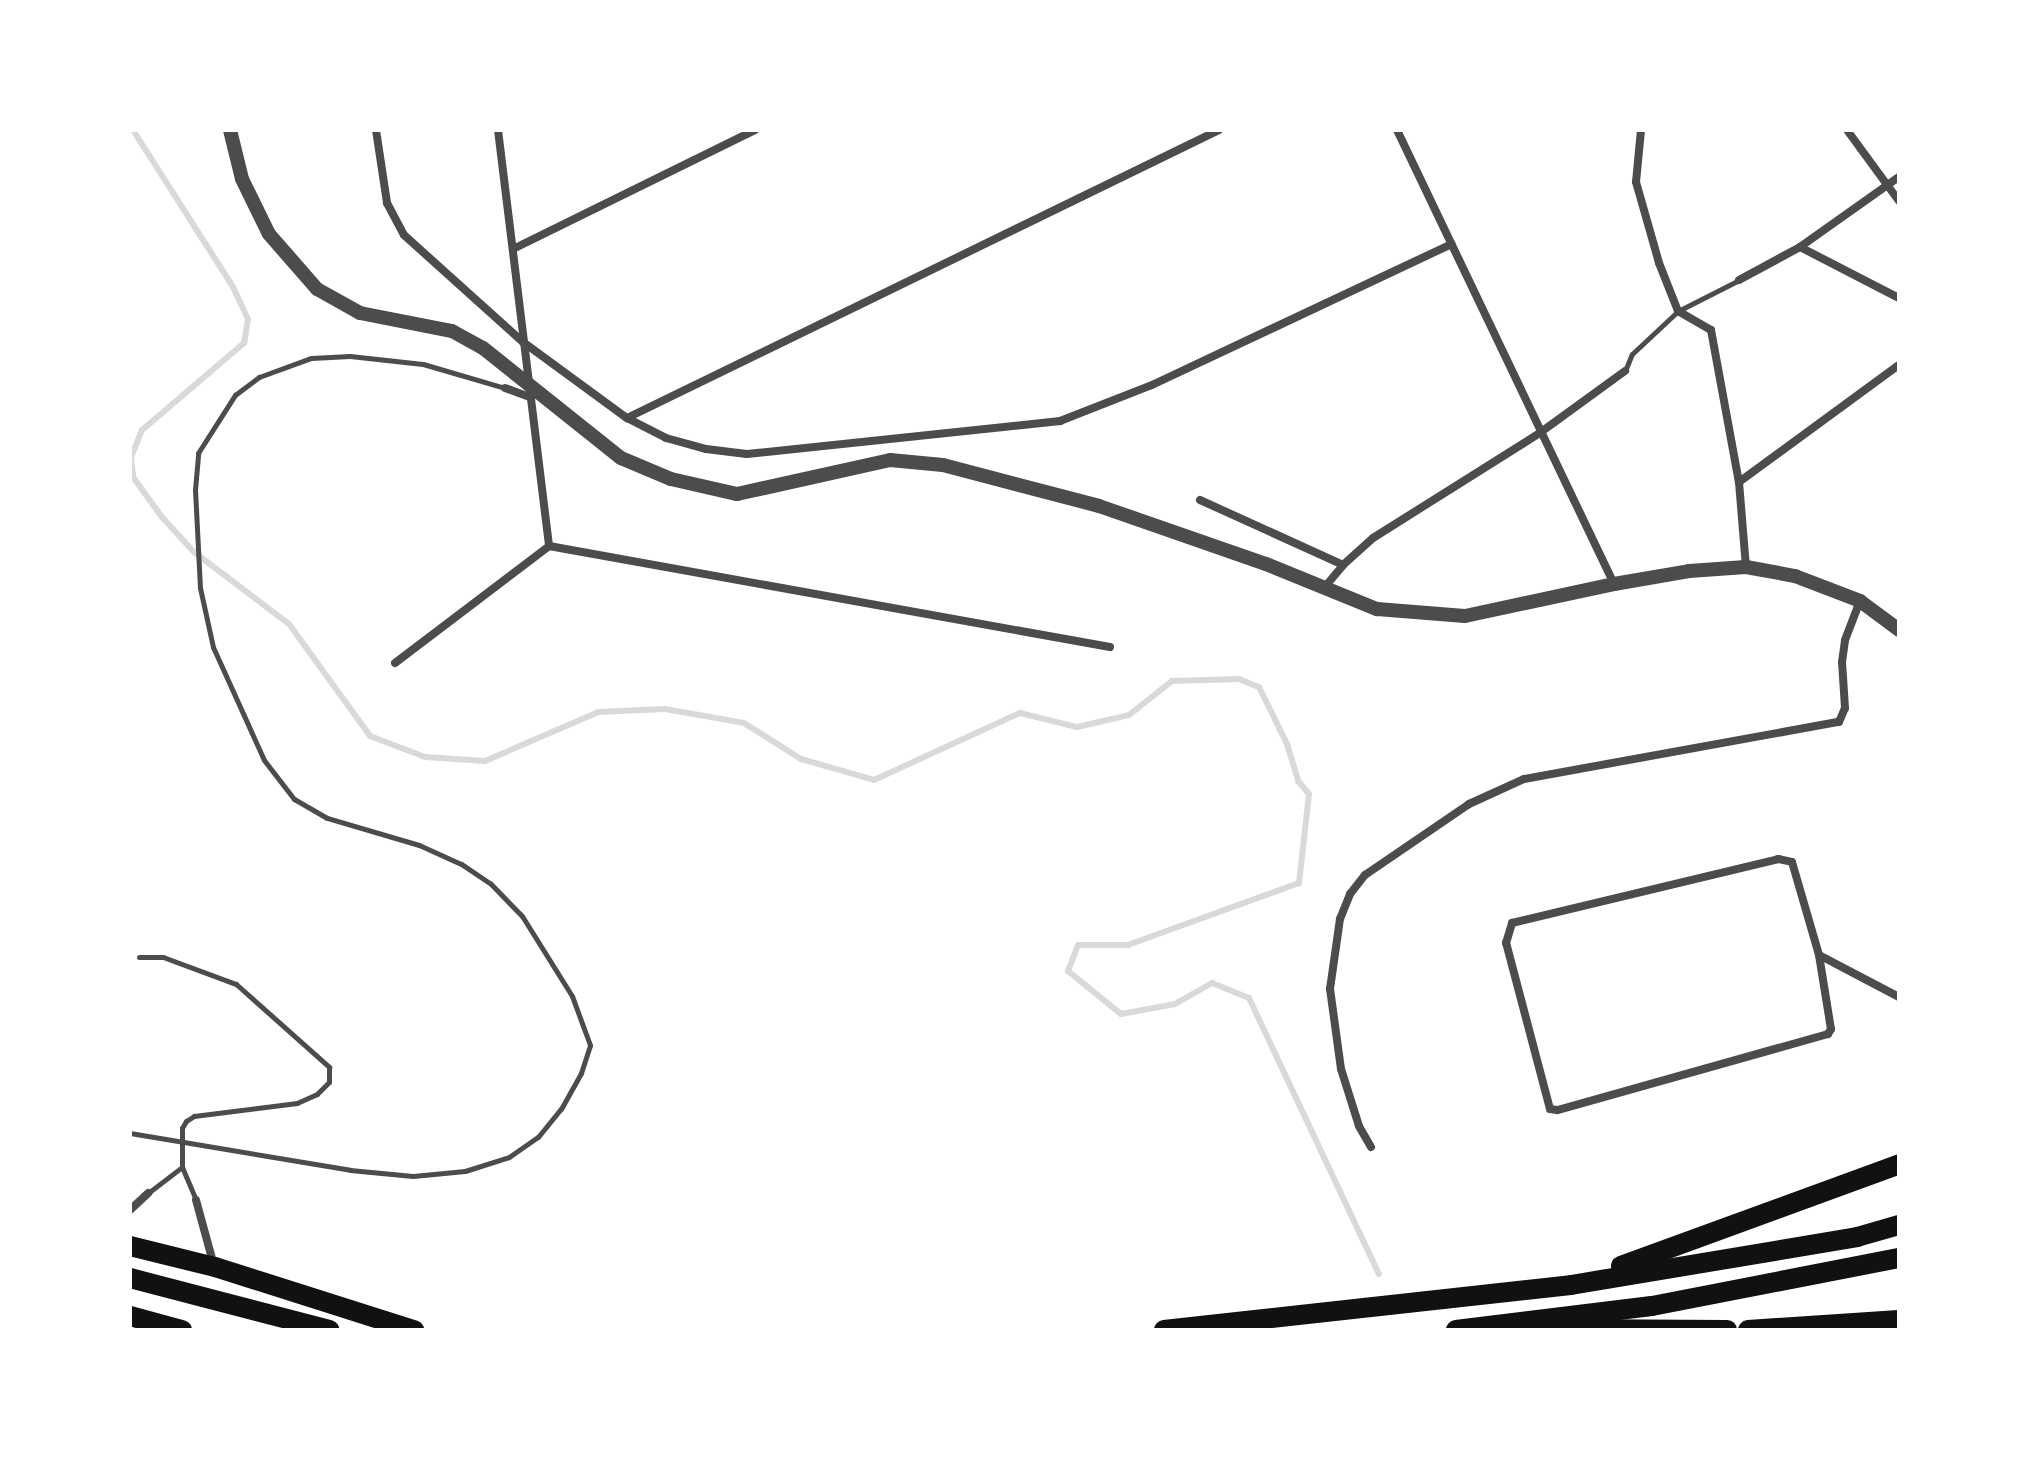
<!DOCTYPE html>
<style>
body{margin:0}
#map{position:relative;width:2029px;height:1460px;overflow:hidden;background:#fff;font-family:"Golos Text",sans-serif}
div>[style]{position:absolute}
[style*='--x']{left:calc(var(--x)*1px);top:calc(var(--y)*1px);width:calc(var(--w)*1px);rotate:calc(var(--a)*1deg)}
.stream>*{height:6px;margin:-3px;padding:0 3px;transform-origin:3px;border-radius:3px;background:#d9d9d9}
.service>*{height:5px;margin:-2.5px;padding:0 2.5px;transform-origin:2.5px;border-radius:2.5px;background:#4c4c4c}
.minor>*{height:8px;margin:-4px;padding:0 4px;transform-origin:4px;border-radius:4px;background:#4c4c4c}
.tertiary>*{height:14px;margin:-7px;padding:0 7px;transform-origin:7px;border-radius:7px;background:#4c4c4c}
.motorway>*{height:20px;margin:-10px;padding:0 10px;transform-origin:10px;border-radius:10px;background:#111}
span{translate:-50% -50%;white-space:nowrap;text-align:center;line-height:1.15;-webkit-text-stroke:6px #fff;paint-order:stroke}
.frame{position:absolute;inset:0;border:132px solid #fff;pointer-events:none}
</style>
<div id="map">
<div class="stream">
<i style="--x:133;--y:130;--w:186;--a:57.5"></i>
<i style="--x:233;--y:287;--w:35;--a:65"></i>
<i style="--x:248;--y:319;--w:24;--a:99"></i>
<i style="--x:244;--y:343;--w:134;--a:139.5"></i>
<i style="--x:142;--y:430;--w:29;--a:112"></i>
<i style="--x:131;--y:457;--w:20;--a:84"></i>
<i style="--x:133;--y:477;--w:49;--a:54.1"></i>
<i style="--x:162;--y:517;--w:47;--a:47.6"></i>
<i style="--x:194;--y:552;--w:119;--a:37.2"></i>
<i style="--x:289;--y:624;--w:138;--a:54.1"></i>
<i style="--x:370;--y:736;--w:59;--a:20.9"></i>
<i style="--x:425;--y:757;--w:60;--a:3.8"></i>
<i style="--x:485;--y:761;--w:123;--a:-23.4"></i>
<i style="--x:598;--y:712;--w:67;--a:-2.6"></i>
<i style="--x:665;--y:709;--w:80;--a:10"></i>
<i style="--x:744;--y:723;--w:67;--a:32.3"></i>
<i style="--x:801;--y:759;--w:76;--a:16"></i>
<i style="--x:874;--y:780;--w:161;--a:-24.7"></i>
<i style="--x:1020;--y:713;--w:59;--a:13.8"></i>
<i style="--x:1077;--y:727;--w:53;--a:-13"></i>
<i style="--x:1129;--y:715;--w:55;--a:-38.3"></i>
<i style="--x:1172;--y:681;--w:67;--a:-1.7"></i>
<i style="--x:1239;--y:679;--w:22;--a:22"></i>
<i style="--x:1259;--y:687;--w:64;--a:63.8"></i>
<i style="--x:1287;--y:744;--w:39;--a:73"></i>
<i style="--x:1298;--y:781;--w:17;--a:50"></i>
<i style="--x:1309;--y:794;--w:90;--a:96.4"></i>
<i style="--x:1299;--y:883;--w:182;--a:160.1"></i>
<i style="--x:1128;--y:945;--w:50;--a:180"></i>
<i style="--x:1078;--y:945;--w:28;--a:111"></i>
<i style="--x:1068;--y:971;--w:68;--a:39.1"></i>
<i style="--x:1121;--y:1014;--w:55;--a:-10.5"></i>
<i style="--x:1175;--y:1004;--w:43;--a:-29.6"></i>
<i style="--x:1212;--y:983;--w:40;--a:22"></i>
<i style="--x:1249;--y:998;--w:305;--a:64.8"></i>
</div>
<div class="service">
<i style="--x:1625;--y:371;--w:18;--a:-68"></i>
<i style="--x:1632;--y:354;--w:63;--a:-43.1"></i>
<i style="--x:1678;--y:311;--w:68;--a:-26.9"></i>
<i style="--x:139;--y:957;--w:24;--a:0"></i>
<i style="--x:163;--y:957;--w:78;--a:20.3"></i>
<i style="--x:236;--y:984;--w:125;--a:41.7"></i>
<i style="--x:329;--y:1067;--w:15;--a:90"></i>
<i style="--x:329;--y:1082;--w:17;--a:135"></i>
<i style="--x:317;--y:1094;--w:22;--a:156"></i>
<i style="--x:297;--y:1103;--w:104;--a:172.8"></i>
<i style="--x:194;--y:1116;--w:9;--a:148"></i>
<i style="--x:186;--y:1121;--w:8;--a:120"></i>
<i style="--x:182;--y:1128;--w:39;--a:90"></i>
<i style="--x:182;--y:1167;--w:36;--a:67"></i>
<i style="--x:130;--y:1133;--w:223;--a:9.5"></i>
<i style="--x:350;--y:1170;--w:63;--a:5.4"></i>
<i style="--x:413;--y:1176;--w:52;--a:-5.5"></i>
<i style="--x:465;--y:1171;--w:46;--a:-17.7"></i>
<i style="--x:509;--y:1157;--w:35;--a:-35"></i>
<i style="--x:538;--y:1137;--w:36;--a:-51"></i>
<i style="--x:561;--y:1109;--w:41;--a:-60.9"></i>
<i style="--x:581;--y:1073;--w:29;--a:-72"></i>
<i style="--x:590;--y:1045;--w:52;--a:-110.2"></i>
<i style="--x:572;--y:996;--w:94;--a:-122"></i>
<i style="--x:522;--y:916;--w:45;--a:-134.1"></i>
<i style="--x:491;--y:884;--w:36;--a:-146"></i>
<i style="--x:461;--y:864;--w:46;--a:-155.7"></i>
<i style="--x:419;--y:845;--w:96;--a:-163.6"></i>
<i style="--x:327;--y:818;--w:38;--a:-150"></i>
<i style="--x:294;--y:799;--w:49;--a:-127.6"></i>
<i style="--x:264;--y:760;--w:124;--a:-114.3"></i>
<i style="--x:213;--y:647;--w:60;--a:-102.4"></i>
<i style="--x:200;--y:588;--w:98;--a:-92.9"></i>
<i style="--x:195;--y:490;--w:37;--a:-85"></i>
<i style="--x:198;--y:453;--w:69;--a:-57.5"></i>
<i style="--x:235;--y:395;--w:30;--a:-37"></i>
<i style="--x:259;--y:377;--w:55;--a:-20.1"></i>
<i style="--x:311;--y:358;--w:39;--a:-3"></i>
<i style="--x:350;--y:356;--w:73;--a:6.3"></i>
<i style="--x:423;--y:364;--w:85;--a:16.3"></i>
<i style="--x:148;--y:1193;--w:43;--a:-37.4"></i>
</div>
<div class="minor">
<i style="--x:376;--y:130;--w:74;--a:81.4"></i>
<i style="--x:387;--y:203;--w:36;--a:62"></i>
<i style="--x:404;--y:235;--w:160;--a:42"></i>
<i style="--x:523;--y:342;--w:129;--a:36.2"></i>
<i style="--x:627;--y:418;--w:44;--a:27.1"></i>
<i style="--x:666;--y:438;--w:41;--a:15.4"></i>
<i style="--x:706;--y:449;--w:41;--a:7"></i>
<i style="--x:747;--y:454;--w:315;--a:-6"></i>
<i style="--x:1060;--y:421;--w:99;--a:-21.4"></i>
<i style="--x:1152;--y:385;--w:331;--a:-25.2"></i>
<i style="--x:498;--y:130;--w:419;--a:83"></i>
<i style="--x:1397;--y:130;--w:503;--a:64.45"></i>
<i style="--x:1641;--y:130;--w:52;--a:95.5"></i>
<i style="--x:1636;--y:182;--w:84;--a:74.1"></i>
<i style="--x:1659;--y:263;--w:52;--a:68.4"></i>
<i style="--x:1678;--y:311;--w:38;--a:30"></i>
<i style="--x:1711;--y:330;--w:155;--a:79.6"></i>
<i style="--x:1739;--y:482;--w:85;--a:85.3"></i>
<i style="--x:1847;--y:130;--w:88;--a:53.8"></i>
<i style="--x:1800;--y:247;--w:111;--a:27.3"></i>
<i style="--x:513;--y:249;--w:270;--a:-26.2"></i>
<i style="--x:1739;--y:280;--w:69;--a:-28.4"></i>
<i style="--x:1800;--y:247;--w:121;--a:-35.3"></i>
<i style="--x:505;--y:388;--w:27;--a:20"></i>
<i style="--x:627;--y:418;--w:658;--a:-25.94"></i>
<i style="--x:1739;--y:482;--w:198;--a:-36.2"></i>
<i style="--x:1200;--y:500;--w:157;--a:24.4"></i>
<i style="--x:549;--y:546;--w:570;--a:10.21"></i>
<i style="--x:1324;--y:588;--w:30;--a:-50"></i>
<i style="--x:1343;--y:565;--w:40;--a:-42"></i>
<i style="--x:1373;--y:538;--w:199;--a:-32.2"></i>
<i style="--x:1541;--y:432;--w:104;--a:-36"></i>
<i style="--x:395;--y:663;--w:193;--a:-37.2"></i>
<i style="--x:1778;--y:859;--w:14;--a:12"></i>
<i style="--x:1792;--y:862;--w:97;--a:73.8"></i>
<i style="--x:1819;--y:955;--w:75;--a:80.8"></i>
<i style="--x:1831;--y:1029;--w:6;--a:121"></i>
<i style="--x:1828;--y:1034;--w:281;--a:164.3"></i>
<i style="--x:1557;--y:1110;--w:7;--a:-172"></i>
<i style="--x:1550;--y:1109;--w:172;--a:-104.8"></i>
<i style="--x:1506;--y:943;--w:21;--a:-73"></i>
<i style="--x:1512;--y:923;--w:274;--a:-13.5"></i>
<i style="--x:1819;--y:955;--w:90;--a:27.7"></i>
<i style="--x:1371;--y:1147;--w:24;--a:-120"></i>
<i style="--x:1359;--y:1126;--w:60;--a:-107.5"></i>
<i style="--x:1341;--y:1069;--w:81;--a:-97.8"></i>
<i style="--x:1330;--y:989;--w:71;--a:-81.9"></i>
<i style="--x:1340;--y:919;--w:27;--a:-68"></i>
<i style="--x:1350;--y:894;--w:24;--a:-52"></i>
<i style="--x:1365;--y:875;--w:126;--a:-34.3"></i>
<i style="--x:1469;--y:804;--w:60;--a:-24.4"></i>
<i style="--x:1524;--y:779;--w:320;--a:-10.3"></i>
<i style="--x:1839;--y:722;--w:15;--a:-67"></i>
<i style="--x:1845;--y:708;--w:46;--a:-93.7"></i>
<i style="--x:1842;--y:662;--w:22;--a:-82"></i>
<i style="--x:1845;--y:640;--w:42;--a:-69"></i>
<i style="--x:196;--y:1200;--w:68;--a:74.7"></i>
<i style="--x:130;--y:1210;--w:25;--a:-43"></i>
</div>
<div class="tertiary">
<i style="--x:230;--y:130;--w:50;--a:76.2"></i>
<i style="--x:242;--y:179;--w:61;--a:63.9"></i>
<i style="--x:269;--y:234;--w:73;--a:48.9"></i>
<i style="--x:317;--y:289;--w:49;--a:29.2"></i>
<i style="--x:360;--y:313;--w:94;--a:11.1"></i>
<i style="--x:452;--y:331;--w:35;--a:29"></i>
<i style="--x:483;--y:348;--w:176;--a:38.6"></i>
<i style="--x:621;--y:458;--w:54;--a:22.8"></i>
<i style="--x:671;--y:479;--w:68;--a:12.8"></i>
<i style="--x:737;--y:494;--w:157;--a:-12.5"></i>
<i style="--x:890;--y:460;--w:53;--a:5.4"></i>
<i style="--x:943;--y:465;--w:161;--a:14.7"></i>
<i style="--x:1099;--y:506;--w:177;--a:19.2"></i>
<i style="--x:1266;--y:564;--w:120;--a:22.1"></i>
<i style="--x:1377;--y:609;--w:88;--a:4.5"></i>
<i style="--x:1465;--y:616;--w:152;--a:-12.1"></i>
<i style="--x:1614;--y:584;--w:76;--a:-9.8"></i>
<i style="--x:1689;--y:571;--w:57;--a:-4"></i>
<i style="--x:1746;--y:567;--w:50;--a:10.4"></i>
<i style="--x:1795;--y:576;--w:70;--a:21"></i>
<i style="--x:1860;--y:601;--w:49;--a:36.6"></i>
</div>
<div class="motorway">
<i style="--x:130;--y:1246;--w:88;--a:13.9"></i>
<i style="--x:215;--y:1267;--w:209;--a:17.6"></i>
<i style="--x:1621;--y:1266;--w:296;--a:-20.1"></i>
<i style="--x:130;--y:1278;--w:206;--a:14.6"></i>
<i style="--x:130;--y:1316;--w:54;--a:15.1"></i>
<i style="--x:1557;--y:1329;--w:170;--a:0.3"></i>
<i style="--x:1164;--y:1330;--w:409;--a:-6.3"></i>
<i style="--x:1571;--y:1285;--w:290;--a:-9.5"></i>
<i style="--x:1857;--y:1237;--w:44;--a:-15.9"></i>
<i style="--x:1456;--y:1330;--w:197;--a:-7"></i>
<i style="--x:1652;--y:1306;--w:252;--a:-11"></i>
<i style="--x:1748;--y:1330;--w:151;--a:-3.8"></i>
</div>
<div class="frame"></div>
</div>
